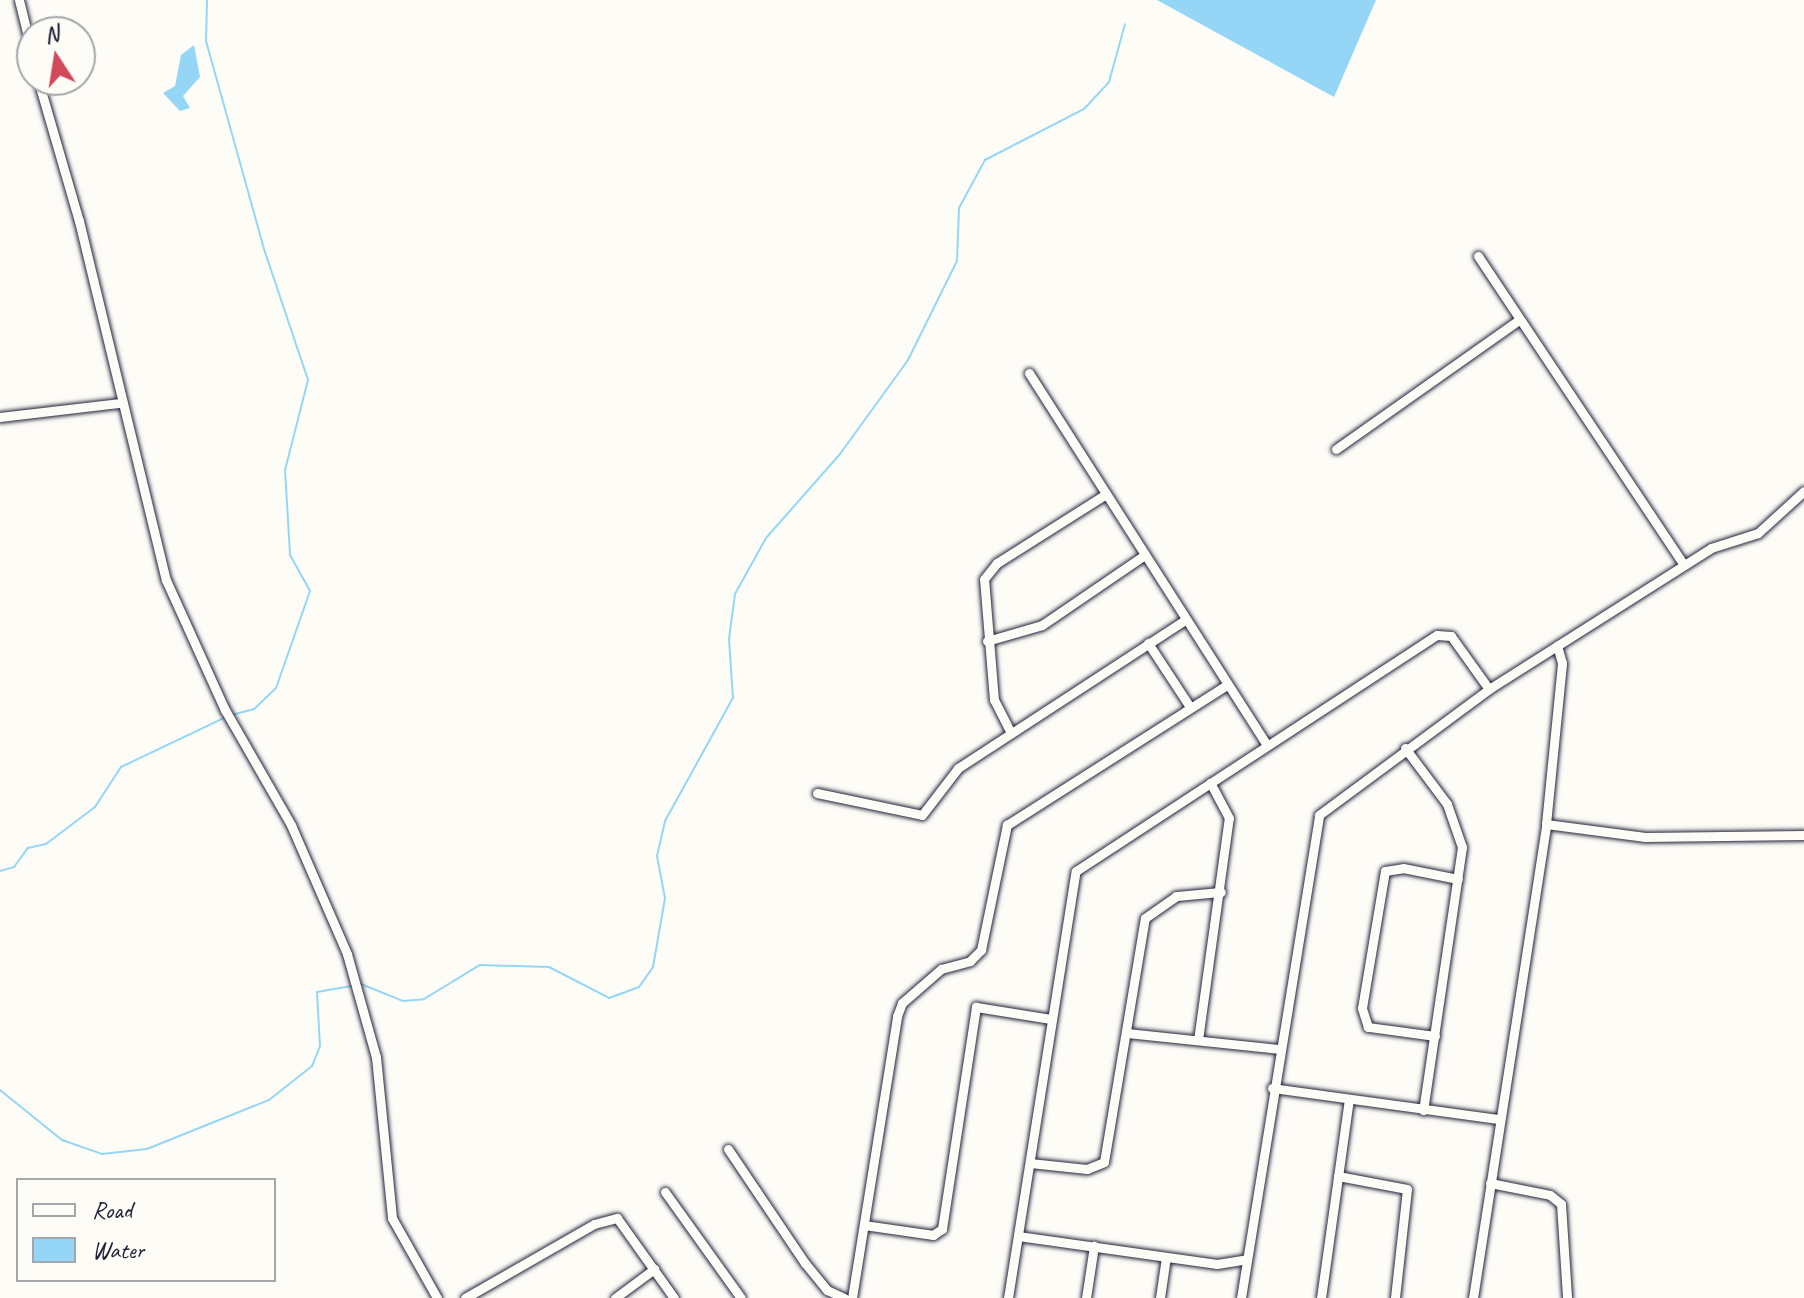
<!DOCTYPE html>
<style>
body{margin:0}
#map{position:relative;width:1804px;height:1298px;overflow:hidden;background:#fdfcf7;font-family:Caveat,sans-serif}
div>[style]{position:absolute}
[style*='--x']{left:calc(var(--x)*1px);top:calc(var(--y)*1px);width:calc(var(--w)*1px);rotate:calc(var(--a)*1deg)}
.water>*{inset:0;background:#95d6f6}
.stream>*{height:2px;margin:-1px;padding:0 1px;transform-origin:1px;border-radius:1px;background:#95d6f6}
.roads{filter:drop-shadow(0 0 2px #22223b) drop-shadow(0 0 2px #22223b)}
.minor>*{height:9px;margin:-4.5px;padding:0 4.5px;transform-origin:4.5px;border-radius:4.5px;background:#fdfcf7}
span{translate:-50% -50%;white-space:nowrap;text-align:center;line-height:1.15;-webkit-text-stroke:7px #fdfcf7;paint-order:stroke}
.legend{position:absolute;left:16px;top:1178px;width:260px;height:104px;box-sizing:border-box;background:#fdfcf7;border:2px solid #a5a5ac;margin:0;padding:10px 14px;list-style:none;font-size:24px;color:#22223b}
.legend li{display:flex;align-items:center;gap:16px;height:40px}
.legend b{width:40px;border:2px solid #a5a5ac}
.north{position:absolute;left:16px;top:16px;width:80px;height:80px;box-sizing:border-box;background:#fdfcf7;border:2px solid #a5a5ac;border-radius:50%;rotate:348deg;font-size:22px;font-weight:700;line-height:32px;text-align:center;color:#22223b}
.north::after{content:'';display:block;margin:auto;width:28px;height:36px;background:#d1495b;clip-path:polygon(50% 0,100% 100%,50% 72%,0 100%)}
</style>
<div id="map">
<div class="water">
<i style="clip-path:polygon(1157px 0,1376px 0,1334px 97px)"></i>
<i style="clip-path:polygon(194px 45px,200px 77px,183px 96px,190px 108px,180px 111px,163px 93px,175px 86px,181px 55px)"></i>
</div>
<div class="stream">
<i style="--x:207;--y:0;--w:41;--a:91.4"></i>
<i style="--x:206;--y:41;--w:219;--a:74.4"></i>
<i style="--x:265;--y:252;--w:135;--a:71.4"></i>
<i style="--x:308;--y:380;--w:93;--a:104.3"></i>
<i style="--x:285;--y:470;--w:85;--a:86.6"></i>
<i style="--x:290;--y:555;--w:41;--a:60.9"></i>
<i style="--x:310;--y:591;--w:103;--a:109.3"></i>
<i style="--x:276;--y:688;--w:30;--a:136"></i>
<i style="--x:254;--y:709;--w:23;--a:165"></i>
<i style="--x:0;--y:871;--w:15;--a:-16"></i>
<i style="--x:14;--y:867;--w:24;--a:-54"></i>
<i style="--x:28;--y:848;--w:18;--a:-13"></i>
<i style="--x:46;--y:844;--w:61;--a:-37.1"></i>
<i style="--x:95;--y:807;--w:48;--a:-57"></i>
<i style="--x:121;--y:767;--w:116;--a:-25.5"></i>
<i style="--x:361;--y:984;--w:45;--a:22"></i>
<i style="--x:403;--y:1001;--w:21;--a:-5"></i>
<i style="--x:424;--y:999;--w:66;--a:-31.3"></i>
<i style="--x:480;--y:965;--w:69;--a:1.7"></i>
<i style="--x:549;--y:967;--w:68;--a:27.3"></i>
<i style="--x:609;--y:998;--w:32;--a:-20"></i>
<i style="--x:639;--y:987;--w:24;--a:-55"></i>
<i style="--x:653;--y:967;--w:70;--a:-80.1"></i>
<i style="--x:665;--y:898;--w:43;--a:-100.8"></i>
<i style="--x:657;--y:856;--w:36;--a:-77"></i>
<i style="--x:665;--y:821;--w:141;--a:-61.1"></i>
<i style="--x:733;--y:698;--w:59;--a:-93.9"></i>
<i style="--x:729;--y:639;--w:45;--a:-82.4"></i>
<i style="--x:735;--y:594;--w:64;--a:-61"></i>
<i style="--x:766;--y:538;--w:112;--a:-48.6"></i>
<i style="--x:840;--y:454;--w:116;--a:-54.1"></i>
<i style="--x:908;--y:360;--w:110;--a:-63.7"></i>
<i style="--x:957;--y:261;--w:53;--a:-87.8"></i>
<i style="--x:959;--y:208;--w:55;--a:-61.6"></i>
<i style="--x:985;--y:160;--w:111;--a:-27.3"></i>
<i style="--x:1084;--y:109;--w:37;--a:-47"></i>
<i style="--x:1109;--y:82;--w:60;--a:-74.6"></i>
<i style="--x:0;--y:1090;--w:80;--a:38.9"></i>
<i style="--x:62;--y:1140;--w:42;--a:19.3"></i>
<i style="--x:102;--y:1154;--w:45;--a:-6.3"></i>
<i style="--x:147;--y:1149;--w:131;--a:-21.9"></i>
<i style="--x:269;--y:1100;--w:55;--a:-38.3"></i>
<i style="--x:312;--y:1066;--w:22;--a:-68"></i>
<i style="--x:320;--y:1046;--w:54;--a:-93.2"></i>
<i style="--x:317;--y:992;--w:35;--a:-10"></i>
</div>
<div class="roads">
<div class="minor">
<i style="--x:19;--y:0;--w:55;--a:76.2"></i>
<i style="--x:38;--y:80;--w:147;--a:73.8"></i>
<i style="--x:79;--y:221;--w:369;--a:76.4"></i>
<i style="--x:166;--y:580;--w:143;--a:65.6"></i>
<i style="--x:225;--y:710;--w:133;--a:60.1"></i>
<i style="--x:291;--y:825;--w:141;--a:66.5"></i>
<i style="--x:347;--y:954;--w:107;--a:74.3"></i>
<i style="--x:376;--y:1057;--w:162;--a:84.3"></i>
<i style="--x:392;--y:1218;--w:92;--a:60.6"></i>
<i style="--x:1478;--y:256;--w:371;--a:56.3"></i>
<i style="--x:1029;--y:373;--w:439;--a:57.4"></i>
<i style="--x:0;--y:417;--w:121;--a:-6.7"></i>
<i style="--x:1336;--y:449;--w:224;--a:-35.2"></i>
<i style="--x:987;--y:641;--w:57;--a:-16.2"></i>
<i style="--x:1042;--y:625;--w:122;--a:-34.3"></i>
<i style="--x:1148;--y:643;--w:77;--a:56.7"></i>
<i style="--x:1011;--y:733;--w:37;--a:-117"></i>
<i style="--x:994;--y:700;--w:121;--a:-94.7"></i>
<i style="--x:984;--y:579;--w:21;--a:-51"></i>
<i style="--x:997;--y:563;--w:129;--a:-32.3"></i>
<i style="--x:1405;--y:748;--w:70;--a:53.1"></i>
<i style="--x:1447;--y:804;--w:46;--a:70.8"></i>
<i style="--x:1462;--y:847;--w:266;--a:98.4"></i>
<i style="--x:817;--y:793;--w:107;--a:11.8"></i>
<i style="--x:922;--y:815;--w:59;--a:-52.5"></i>
<i style="--x:958;--y:768;--w:271;--a:-33.1"></i>
<i style="--x:1546;--y:824;--w:100;--a:7.5"></i>
<i style="--x:1645;--y:837;--w:159;--a:-0.7"></i>
<i style="--x:1127;--y:1033;--w:152;--a:6"></i>
<i style="--x:1435;--y:1036;--w:68;--a:-172.3"></i>
<i style="--x:1368;--y:1027;--w:20;--a:-108"></i>
<i style="--x:1362;--y:1008;--w:139;--a:-80.5"></i>
<i style="--x:1385;--y:871;--w:18;--a:-9"></i>
<i style="--x:1403;--y:868;--w:56;--a:11.3"></i>
<i style="--x:1198;--y:1040;--w:224;--a:-82.1"></i>
<i style="--x:1229;--y:818;--w:40;--a:-118"></i>
<i style="--x:1272;--y:1088;--w:229;--a:7.8"></i>
<i style="--x:728;--y:1149;--w:138;--a:56"></i>
<i style="--x:805;--y:1263;--w:35;--a:51"></i>
<i style="--x:827;--y:1290;--w:19;--a:25"></i>
<i style="--x:1030;--y:1163;--w:57;--a:6"></i>
<i style="--x:1087;--y:1169;--w:18;--a:-22"></i>
<i style="--x:1104;--y:1162;--w:247;--a:-80.5"></i>
<i style="--x:1145;--y:918;--w:38;--a:-35"></i>
<i style="--x:1176;--y:896;--w:45;--a:-5.1"></i>
<i style="--x:1338;--y:1176;--w:70;--a:10.7"></i>
<i style="--x:1407;--y:1189;--w:110;--a:96.3"></i>
<i style="--x:1490;--y:1183;--w:61;--a:11.3"></i>
<i style="--x:1550;--y:1195;--w:14;--a:39"></i>
<i style="--x:1561;--y:1204;--w:94;--a:86.3"></i>
<i style="--x:665;--y:1192;--w:130;--a:54.4"></i>
<i style="--x:864;--y:1225;--w:70;--a:8.2"></i>
<i style="--x:933;--y:1235;--w:11;--a:-34"></i>
<i style="--x:942;--y:1229;--w:225;--a:-81.3"></i>
<i style="--x:976;--y:1007;--w:76;--a:9.1"></i>
<i style="--x:1018;--y:1236;--w:201;--a:8"></i>
<i style="--x:1217;--y:1264;--w:30;--a:-9"></i>
<i style="--x:465;--y:1298;--w:149;--a:-29.8"></i>
<i style="--x:594;--y:1224;--w:24;--a:-15"></i>
<i style="--x:617;--y:1218;--w:98;--a:54.5"></i>
<i style="--x:615;--y:1298;--w:49;--a:-36.6"></i>
<i style="--x:852;--y:1298;--w:286;--a:-80.9"></i>
<i style="--x:897;--y:1016;--w:14;--a:-69"></i>
<i style="--x:902;--y:1003;--w:52;--a:-41.1"></i>
<i style="--x:941;--y:969;--w:30;--a:-15"></i>
<i style="--x:970;--y:961;--w:16;--a:-45"></i>
<i style="--x:981;--y:950;--w:128;--a:-78.3"></i>
<i style="--x:1007;--y:825;--w:261;--a:-32.5"></i>
<i style="--x:1008;--y:1298;--w:432;--a:-81"></i>
<i style="--x:1076;--y:871;--w:431;--a:-33.2"></i>
<i style="--x:1437;--y:635;--w:14;--a:4"></i>
<i style="--x:1451;--y:636;--w:65;--a:54.4"></i>
<i style="--x:1086;--y:1298;--w:53;--a:-81.3"></i>
<i style="--x:1160;--y:1298;--w:41;--a:-81.7"></i>
<i style="--x:1241;--y:1298;--w:489;--a:-80.8"></i>
<i style="--x:1319;--y:815;--w:212;--a:-36.5"></i>
<i style="--x:1489;--y:689;--w:263;--a:-32.4"></i>
<i style="--x:1711;--y:548;--w:49;--a:-17.7"></i>
<i style="--x:1758;--y:533;--w:62;--a:-42.4"></i>
<i style="--x:1321;--y:1298;--w:201;--a:-82"></i>
<i style="--x:1473;--y:1298;--w:480;--a:-81.2"></i>
<i style="--x:1546;--y:824;--w:162;--a:-84.3"></i>
<i style="--x:1562;--y:663;--w:18;--a:-106"></i>
</div>
</div>
<ul class="legend">
<li><b style="height:10px;background:#fdfcf7"></b>Road</li>
<li><b style="height:22px;background:#95d6f6"></b>Water</li>
</ul>
<div class="north">N</div>
</div>
